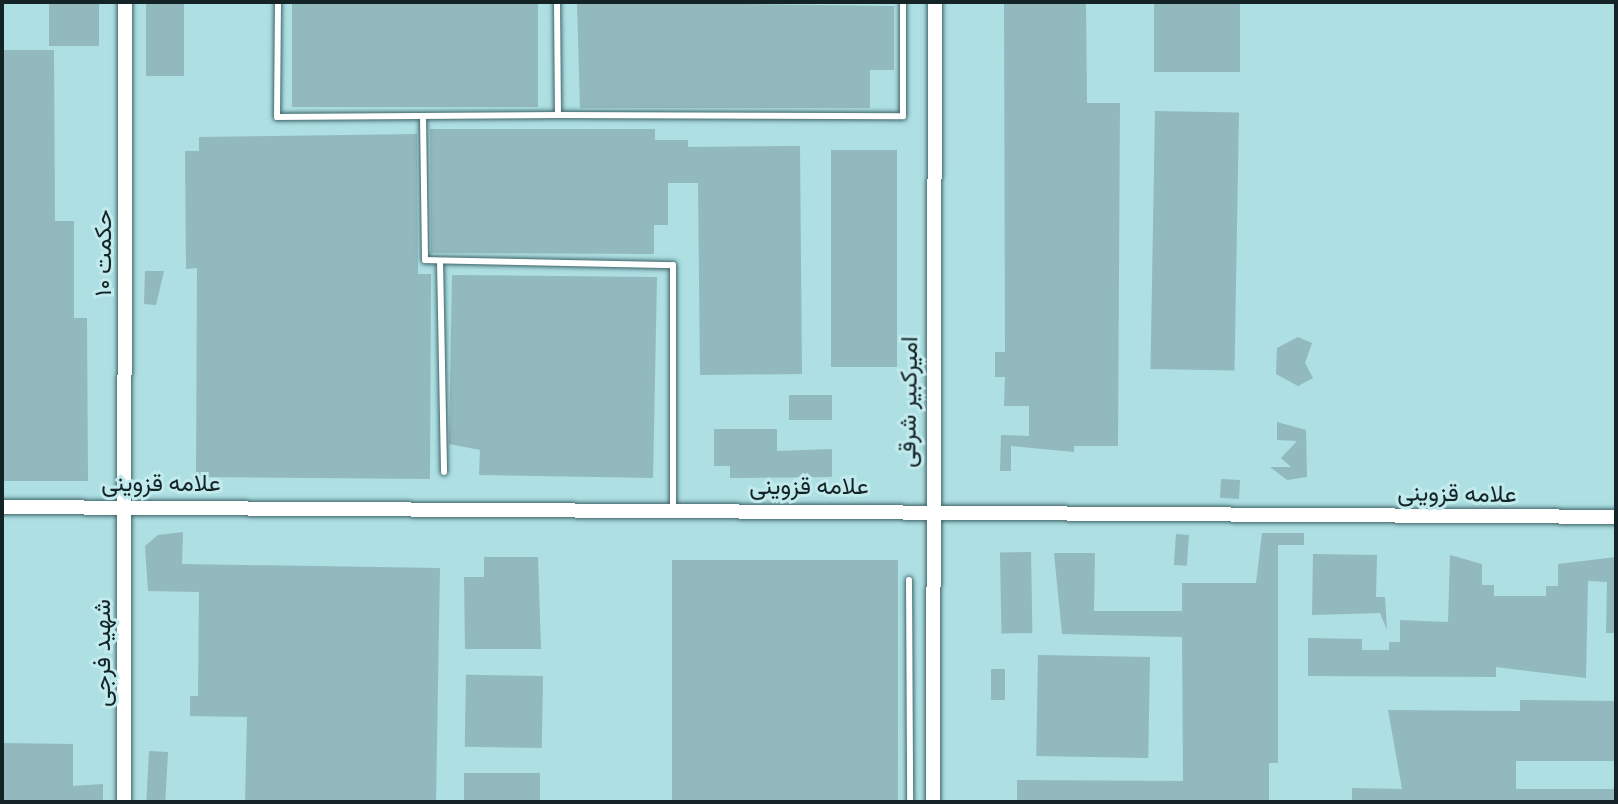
<!DOCTYPE html>
<meta charset="utf-8">
<style>
body{margin:0}
#map{position:relative;width:1618px;height:804px;overflow:hidden;background:#c1eaed;font-family:Ubuntu,Vazirmatn,sans-serif}
div>[style]{position:absolute}
[style*='--x']{left:calc(var(--x)*1px);top:calc(var(--y)*1px);width:calc(var(--w)*1px);rotate:calc(var(--a)*1deg)}
.built>*{inset:0;background:#addfe3;transform-origin:0 0}
.building>*{inset:0;background:#92b9bd;transform-origin:0 0}
.roads{filter:drop-shadow(0 0 2px #3f6467) drop-shadow(0 0 2px #3f6467)}
.service>*{height:6px;margin:-3px;padding:0 3px;transform-origin:3px;border-radius:3px;background:#fff}
.tertiary>*{height:14px;margin:-7px;padding:0 7px;transform-origin:7px;border-radius:7px;background:#fff}
span{translate:-50% -50%;white-space:nowrap;text-align:center;line-height:1.15;-webkit-text-stroke:6px #c1eaed;paint-order:stroke}
.street-label{font-size:24px;color:#142325}
.frame{position:absolute;inset:0;border:4px solid #142325;pointer-events:none}
</style>
<div id="map">
<div class="built">
<i style="left:2px;top:2px;width:1614px;height:800px"></i>
</div>
<div class="building">
<i style="left:49px;top:2px;width:50px;height:44px"></i>
<i style="left:146px;top:2px;width:38px;height:74px"></i>
<i style="left:292px;top:2px;width:246px;height:105px"></i>
<i style="clip-path:polygon(577px 2px,894px 6px,894px 70px,870px 70px,870px 108px,580px 108px)"></i>
<i style="clip-path:polygon(1004px 2px,1086px 2px,1087px 103px,1120px 103px,1118px 446px,1074px 446px,1074px 452px,1011px 446px,1011px 471px,1000px 471px,1001px 435px,1029px 436px,1029px 406px,1004px 406px,1005px 377px,995px 377px,995px 352px,1005px 352px)"></i>
<i style="left:1154px;top:2px;width:86px;height:70px"></i>
<i style="clip-path:polygon(2px 50px,54px 50px,55px 221px,74px 221px,74px 318px,87px 318px,88px 481px,2px 481px)"></i>
<i style="left:1155px;top:111px;width:84px;height:258px;rotate:1deg"></i>
<i style="clip-path:polygon(430px 129px,655px 129px,655px 140px,688px 140px,688px 147px,800px 146px,802px 374px,700px 375px,698px 183px,668px 183px,668px 225px,654px 225px,654px 254px,431px 253px)"></i>
<i style="clip-path:polygon(417px 134px,418px 274px,431px 274px,430px 479px,196px 477px,197px 268px,186px 269px,185px 151px,199px 151px,199px 137px)"></i>
<i style="left:831px;top:150px;width:66px;height:217px"></i>
<i style="clip-path:polygon(145px 271px,164px 271px,156px 305px,144px 304px)"></i>
<i style="clip-path:polygon(452px 275px,657px 277px,653px 478px,479px 475px,480px 450px,449px 444px)"></i>
<i style="clip-path:polygon(1298px 337px,1312px 343px,1305px 363px,1313px 378px,1298px 386px,1276px 374px,1277px 348px)"></i>
<i style="left:789px;top:395px;width:43px;height:25px"></i>
<i style="clip-path:polygon(1277px 422px,1306px 430px,1307px 477px,1287px 480px,1270px 467px,1291px 467px,1281px 458px,1297px 441px,1277px 440px)"></i>
<i style="clip-path:polygon(714px 429px,777px 429px,777px 451px,832px 449px,832px 477px,730px 478px,730px 466px,714px 466px)"></i>
<i style="left:1221px;top:479px;width:19px;height:19px;rotate:3deg"></i>
<i style="clip-path:polygon(183px 532px,182px 564px,440px 568px,436px 802px,245px 802px,247px 717px,190px 716px,190px 696px,198px 696px,199px 592px,148px 591px,145px 546px,158px 535px)"></i>
<i style="clip-path:polygon(1262px 533px,1304px 533px,1304px 545px,1278px 545px,1278px 763px,1269px 763px,1269px 802px,1017px 802px,1017px 780px,1183px 781px,1182px 637px,1062px 634px,1054px 553px,1095px 553px,1094px 611px,1182px 611px,1182px 583px,1256px 583px)"></i>
<i style="left:1176px;top:534px;width:13px;height:31px;rotate:4deg"></i>
<i style="left:1031px;top:552px;width:81px;height:31px;rotate:89deg"></i>
<i style="clip-path:polygon(1313px 554px,1377px 555px,1376px 597px,1385px 597px,1387px 630px,1380px 613px,1312px 615px)"></i>
<i style="clip-path:polygon(1450px 555px,1482px 564px,1482px 585px,1494px 585px,1494px 596px,1546px 596px,1546px 586px,1558px 586px,1558px 564px,1616px 557px,1616px 633px,1606px 633px,1607px 582px,1588px 581px,1586px 678px,1496px 667px,1496px 677px,1308px 676px,1308px 638px,1362px 639px,1362px 650px,1389px 650px,1389px 642px,1400px 642px,1400px 620px,1448px 622px)"></i>
<i style="clip-path:polygon(484px 557px,538px 557px,541px 649px,465px 649px,464px 577px,484px 577px)"></i>
<i style="left:672px;top:560px;width:226px;height:242px"></i>
<i style="left:1038px;top:655px;width:112px;height:101px;rotate:1deg"></i>
<i style="left:991px;top:669px;width:14px;height:31px"></i>
<i style="left:543px;top:676px;width:72px;height:77px;rotate:91deg"></i>
<i style="clip-path:polygon(1520px 700px,1616px 701px,1616px 761px,1516px 761px,1516px 789px,1616px 789px,1616px 802px,1352px 802px,1352px 788px,1402px 789px,1388px 710px,1520px 711px)"></i>
<i style="clip-path:polygon(2px 743px,73px 744px,73px 786px,103px 784px,103px 802px,2px 802px)"></i>
<i style="left:149px;top:751px;width:19px;height:51px;rotate:3deg"></i>
<i style="left:464px;top:773px;width:76px;height:29px"></i>
</div>
<div class="roads">
<div class="service">
<i style="--x:278;--y:2;--w:115;--a:90.5"></i>
<i style="--x:277;--y:117;--w:281;--a:-0.4"></i>
<i style="--x:557;--y:2;--w:113;--a:89.5"></i>
<i style="--x:558;--y:115;--w:345;--a:0.2"></i>
<i style="--x:903;--y:116;--w:114;--a:-90"></i>
<i style="--x:423;--y:116;--w:144;--a:89.2"></i>
<i style="--x:425;--y:260;--w:248;--a:1.2"></i>
<i style="--x:673;--y:265;--w:242;--a:90"></i>
<i style="--x:440;--y:261;--w:211;--a:88.9"></i>
<i style="--x:909;--y:580;--w:222;--a:89.7"></i>
</div>
<div class="tertiary">
<i style="--x:2;--y:507;--w:1614;--a:0.35"></i>
<i style="--x:124;--y:802;--w:800;--a:-89.93"></i>
<i style="--x:933;--y:802;--w:800;--a:-89.86"></i>
</div>
</div>
<div class="street-label">
<span style="left:103px;top:253px;rotate:-90deg">حکمت ۱۰</span>
<span style="left:908px;top:402px;rotate:-89deg">امیرکبیر شرقی</span>
<span style="left:161px;top:483px">علامه قزوینی</span>
<span style="left:809px;top:486px">علامه قزوینی</span>
<span style="left:1457px;top:493px;rotate:1deg">علامه قزوینی</span>
<span style="left:102px;top:653px;rotate:-90deg">شهید فرجی</span>
</div>
<div class="frame"></div>
</div>
